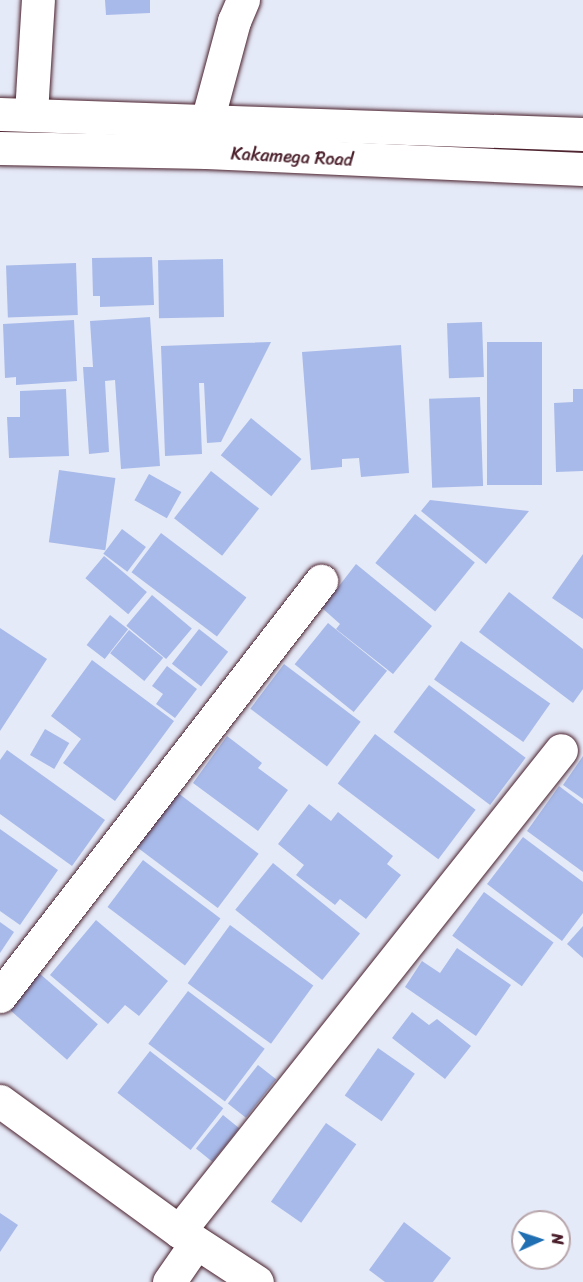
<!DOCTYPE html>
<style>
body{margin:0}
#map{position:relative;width:583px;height:1282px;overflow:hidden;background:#e5eaf8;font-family:Sriracha,sans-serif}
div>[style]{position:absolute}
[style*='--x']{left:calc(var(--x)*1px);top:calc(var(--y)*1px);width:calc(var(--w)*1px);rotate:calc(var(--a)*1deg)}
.building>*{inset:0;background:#a8bae9;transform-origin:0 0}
.roads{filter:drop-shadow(0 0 2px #4a1f2b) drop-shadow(0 0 2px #4a1f2b)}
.minor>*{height:33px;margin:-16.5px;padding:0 16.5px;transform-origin:16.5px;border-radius:16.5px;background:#fff}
.highway>*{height:33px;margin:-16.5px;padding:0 16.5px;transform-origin:16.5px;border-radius:16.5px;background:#fff}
span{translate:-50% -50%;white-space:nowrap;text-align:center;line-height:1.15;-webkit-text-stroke:4.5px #fff;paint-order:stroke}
.street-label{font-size:18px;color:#4a1f2b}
.north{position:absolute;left:511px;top:1210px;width:60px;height:60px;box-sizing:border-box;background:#fff;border:2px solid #b7a5aa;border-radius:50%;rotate:87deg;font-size:16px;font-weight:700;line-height:24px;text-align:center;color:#4a1f2b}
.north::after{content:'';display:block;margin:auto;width:21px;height:27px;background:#1f6fb2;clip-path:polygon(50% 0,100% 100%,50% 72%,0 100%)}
</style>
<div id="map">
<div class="building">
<i style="clip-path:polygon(105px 0,150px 0,150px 13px,106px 15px)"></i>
<i style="clip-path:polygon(152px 257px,154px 305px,100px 307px,100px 296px,93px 296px,92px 258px)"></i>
<i style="left:223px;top:259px;width:58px;height:65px;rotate:89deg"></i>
<i style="left:76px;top:263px;width:52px;height:70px;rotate:88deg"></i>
<i style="clip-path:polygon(150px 317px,160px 466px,121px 469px,115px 380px,105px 381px,109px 452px,89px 454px,83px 367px,93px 367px,90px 321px)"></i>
<i style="clip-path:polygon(74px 320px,77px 381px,16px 385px,16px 377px,5px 378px,3px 324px)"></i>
<i style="left:482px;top:322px;width:55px;height:35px;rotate:88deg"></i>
<i style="clip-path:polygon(271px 342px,221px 442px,207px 443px,204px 383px,199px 383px,202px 454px,165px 456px,161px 346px)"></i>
<i style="left:487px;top:342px;width:55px;height:143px"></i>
<i style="clip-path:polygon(401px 345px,409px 473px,361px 477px,359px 458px,342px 459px,342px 467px,311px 470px,302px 352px)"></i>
<i style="clip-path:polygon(66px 389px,69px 456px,9px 458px,7px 417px,20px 417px,20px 391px)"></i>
<i style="clip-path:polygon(573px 389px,583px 389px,583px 471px,556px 472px,554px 403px,573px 402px)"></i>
<i style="left:480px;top:397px;width:89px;height:51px;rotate:88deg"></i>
<i style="left:251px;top:418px;width:65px;height:48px;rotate:39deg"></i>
<i style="left:59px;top:470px;width:57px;height:73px;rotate:8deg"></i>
<i style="left:211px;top:471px;width:61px;height:60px;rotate:38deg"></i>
<i style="left:149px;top:474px;width:37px;height:30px;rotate:29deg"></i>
<i style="clip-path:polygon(430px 500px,529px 511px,486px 564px,421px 511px)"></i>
<i style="left:415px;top:514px;width:77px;height:63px;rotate:39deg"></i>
<i style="left:122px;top:529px;width:30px;height:31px;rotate:37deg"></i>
<i style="left:161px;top:533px;width:107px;height:49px;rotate:37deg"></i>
<i style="clip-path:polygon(583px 554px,583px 619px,552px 598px)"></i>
<i style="left:104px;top:556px;width:56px;height:29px;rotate:40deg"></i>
<i style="clip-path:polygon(356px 564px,432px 626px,393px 674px,336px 629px,340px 624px,322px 608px)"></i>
<i style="clip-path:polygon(509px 592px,583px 649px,583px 689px,573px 703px,479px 632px)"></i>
<i style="left:152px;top:595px;width:52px;height:40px;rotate:40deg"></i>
<i style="left:110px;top:615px;width:23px;height:38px;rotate:38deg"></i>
<i style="left:328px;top:623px;width:76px;height:53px;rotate:39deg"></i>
<i style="clip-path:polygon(0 628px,47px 659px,0 731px)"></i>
<i style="left:199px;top:629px;width:37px;height:44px;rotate:38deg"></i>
<i style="left:129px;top:630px;width:44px;height:30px;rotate:39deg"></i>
<i style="left:461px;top:641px;width:109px;height:47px;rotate:35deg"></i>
<i style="clip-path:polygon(92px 660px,174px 721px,115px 801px,63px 763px,81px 739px,51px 716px)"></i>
<i style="left:284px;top:664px;width:96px;height:56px;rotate:37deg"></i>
<i style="clip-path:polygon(167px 666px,197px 689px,175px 718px,156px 704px,163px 694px,152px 686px)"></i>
<i style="left:429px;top:685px;width:121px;height:59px;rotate:37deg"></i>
<i style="left:45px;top:729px;width:28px;height:30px;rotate:30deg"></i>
<i style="left:375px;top:734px;width:126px;height:62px;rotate:37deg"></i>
<i style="clip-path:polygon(227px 736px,262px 763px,258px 768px,288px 790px,258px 831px,193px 783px)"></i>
<i style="clip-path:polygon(7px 750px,105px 820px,72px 866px,0 814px,0 760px)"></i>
<i style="clip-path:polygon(583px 756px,583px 799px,563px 785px)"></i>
<i style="clip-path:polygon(559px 786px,583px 804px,583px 872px,527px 831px)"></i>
<i style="left:178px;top:793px;width:101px;height:68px;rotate:37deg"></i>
<i style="clip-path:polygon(309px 804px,331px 821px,338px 812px,393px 856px,387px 864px,401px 875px,366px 919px,340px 899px,335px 905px,296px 875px,304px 865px,278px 844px)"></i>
<i style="clip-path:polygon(0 829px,58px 870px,20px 925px,0 911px)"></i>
<i style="clip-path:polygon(523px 837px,583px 882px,583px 913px,562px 941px,487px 884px)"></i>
<i style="left:143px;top:860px;width:97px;height:59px;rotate:37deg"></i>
<i style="left:273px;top:863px;width:112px;height:60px;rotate:39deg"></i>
<i style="left:484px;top:892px;width:86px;height:54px;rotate:36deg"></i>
<i style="clip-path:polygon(96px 920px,168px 981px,139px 1016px,125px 1005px,108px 1024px,50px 975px)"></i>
<i style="clip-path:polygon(0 922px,14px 932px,0 953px)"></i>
<i style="left:230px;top:925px;width:103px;height:72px;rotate:36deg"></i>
<i style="clip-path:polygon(583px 926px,583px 958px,567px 944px)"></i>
<i style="clip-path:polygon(457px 948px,511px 985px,476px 1036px,405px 987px,422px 961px,440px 973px)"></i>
<i style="left:39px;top:973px;width:78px;height:47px;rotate:41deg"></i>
<i style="left:188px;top:991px;width:96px;height:66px;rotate:37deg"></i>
<i style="clip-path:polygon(412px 1012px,429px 1025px,437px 1019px,471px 1046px,445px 1079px,392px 1038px)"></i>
<i style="left:378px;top:1048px;width:45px;height:58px;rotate:35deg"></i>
<i style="left:150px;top:1051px;width:93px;height:53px;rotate:38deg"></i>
<i style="left:258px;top:1065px;width:23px;height:49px;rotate:38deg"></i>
<i style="left:223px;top:1115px;width:21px;height:43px;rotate:39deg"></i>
<i style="left:326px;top:1123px;width:37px;height:96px;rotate:35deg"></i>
<i style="clip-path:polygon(0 1213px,18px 1225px,0 1252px)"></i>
<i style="clip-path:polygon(404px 1222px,451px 1258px,433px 1282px,385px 1282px,369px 1270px)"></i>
</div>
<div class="roads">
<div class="minor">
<i style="--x:31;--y:113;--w:113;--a:-86.5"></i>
<i style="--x:207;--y:121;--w:104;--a:-74.9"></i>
<i style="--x:234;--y:21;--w:23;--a:-67"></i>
<i style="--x:0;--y:996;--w:525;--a:-52.28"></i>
<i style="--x:0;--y:1101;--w:221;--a:36"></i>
<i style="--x:179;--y:1231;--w:93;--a:33.2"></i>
<i style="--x:179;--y:1231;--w:614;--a:-51.54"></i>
<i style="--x:169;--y:1282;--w:47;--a:-55.3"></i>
</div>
<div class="highway">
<i style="--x:0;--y:114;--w:583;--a:1.96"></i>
<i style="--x:0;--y:148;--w:206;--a:1.1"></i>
<i style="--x:206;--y:152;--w:377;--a:2.6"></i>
</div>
</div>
<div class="street-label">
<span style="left:292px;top:157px;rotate:3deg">Kakamega Road</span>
</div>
<div class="north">N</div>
</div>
